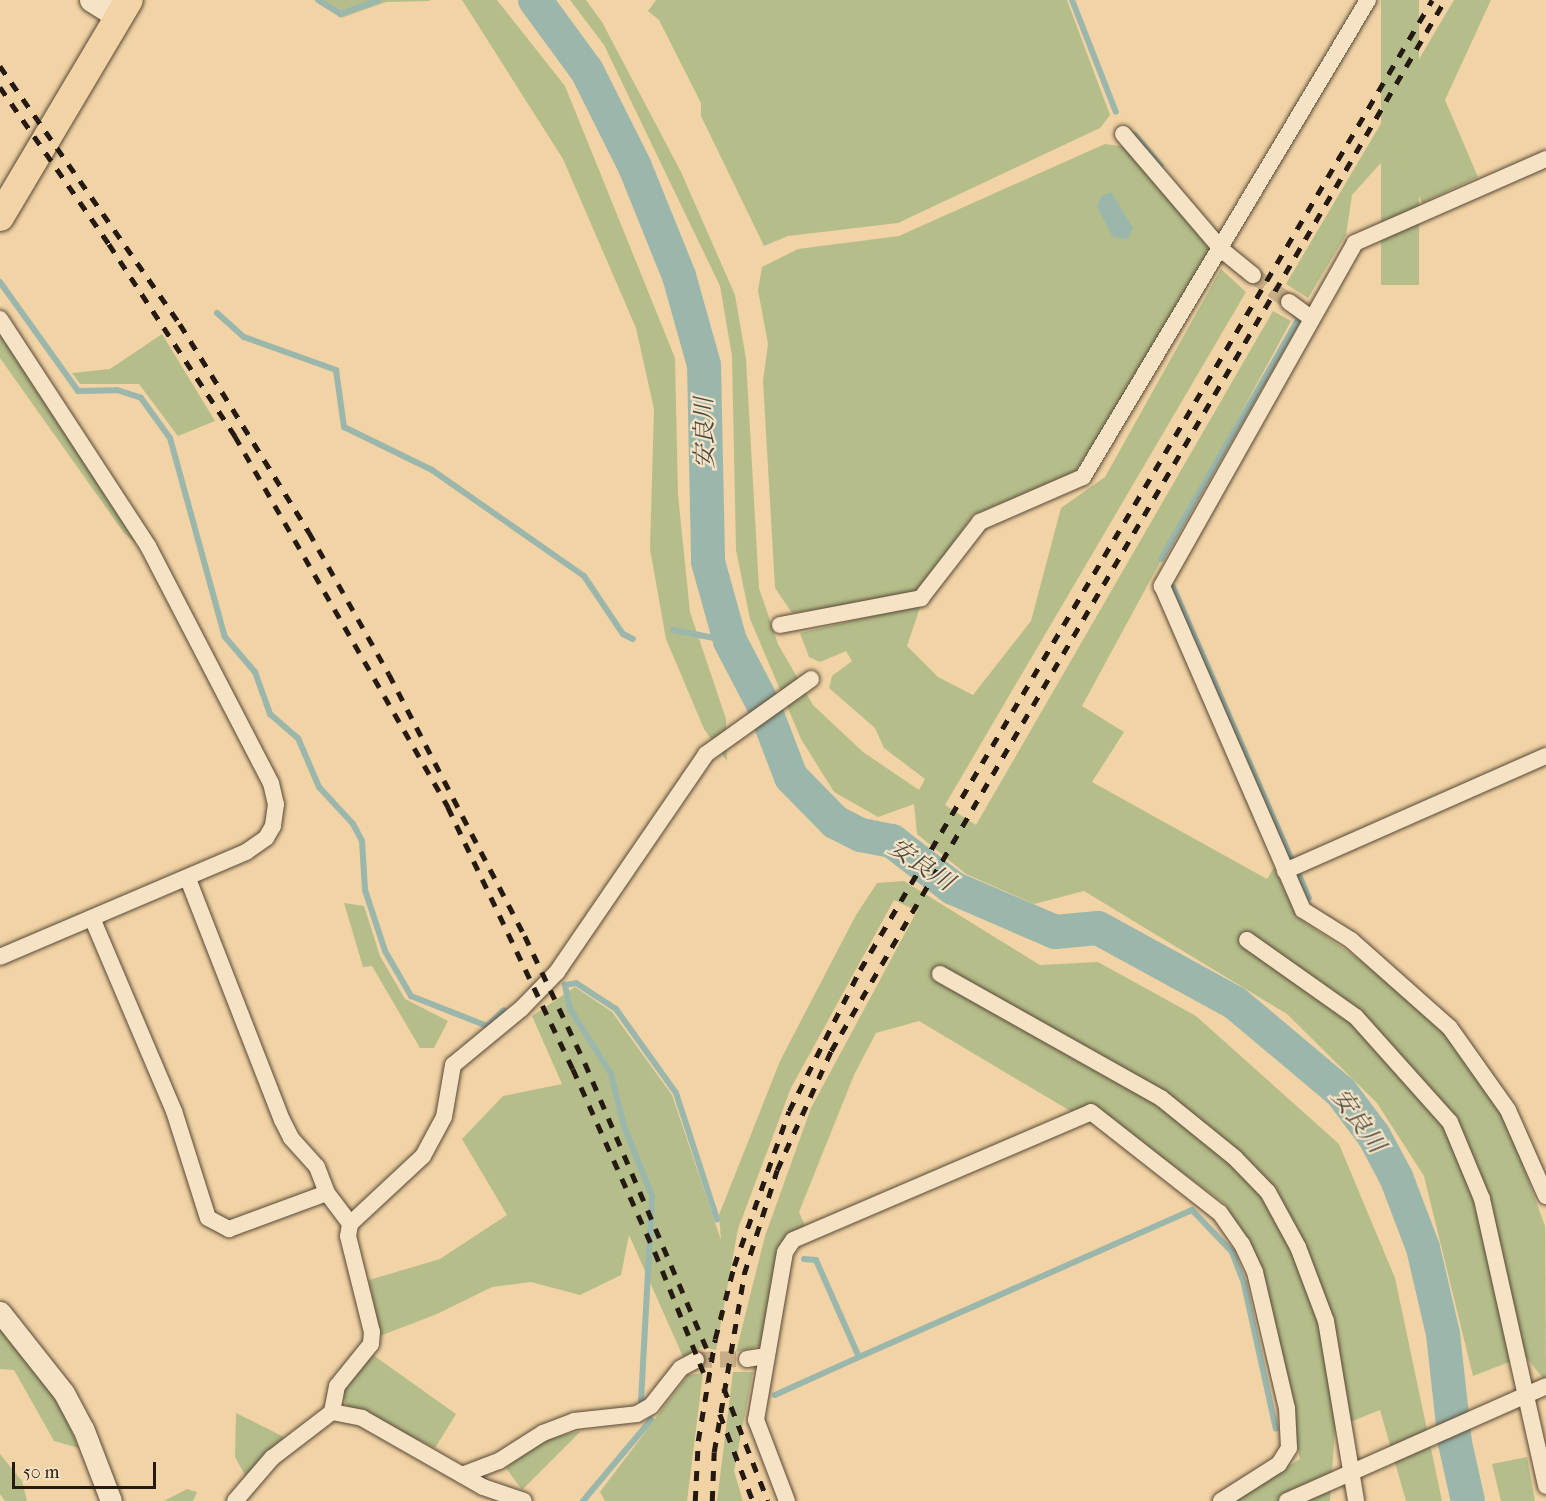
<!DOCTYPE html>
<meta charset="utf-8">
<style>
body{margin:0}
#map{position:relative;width:1546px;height:1501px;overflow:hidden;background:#f1d3a5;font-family:"IM FELL French Canon","Noto Serif JP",serif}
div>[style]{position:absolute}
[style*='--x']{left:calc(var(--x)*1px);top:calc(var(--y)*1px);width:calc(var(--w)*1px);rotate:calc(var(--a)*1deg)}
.green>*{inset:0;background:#b5be8a;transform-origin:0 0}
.water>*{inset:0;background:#9bb7ac}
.stream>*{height:6px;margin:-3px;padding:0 3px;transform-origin:3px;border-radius:3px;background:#9bb7ac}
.river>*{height:34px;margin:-17px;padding:0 17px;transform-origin:17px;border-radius:17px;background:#9bb7ac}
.minor-tunnel>*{height:16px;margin-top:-8px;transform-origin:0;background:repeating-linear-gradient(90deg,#c8ae87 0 16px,transparent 0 24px)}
.roads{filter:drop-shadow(0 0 2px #584836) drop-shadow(0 0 2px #584836)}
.minor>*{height:16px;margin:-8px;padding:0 8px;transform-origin:8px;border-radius:8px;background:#f6e2c4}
.tertiary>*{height:21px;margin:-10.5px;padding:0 10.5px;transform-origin:10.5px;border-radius:10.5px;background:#f6e2c4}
.secondary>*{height:24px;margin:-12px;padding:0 12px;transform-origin:12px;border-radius:12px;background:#f6e2c4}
.trunk>*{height:28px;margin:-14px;padding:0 14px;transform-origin:14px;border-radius:14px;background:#f1d3a5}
.rail>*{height:4.5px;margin-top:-2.25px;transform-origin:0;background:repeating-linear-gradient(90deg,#251a11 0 10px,transparent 0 20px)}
span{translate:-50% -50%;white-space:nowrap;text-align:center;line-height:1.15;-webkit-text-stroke:4.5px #f6e2c4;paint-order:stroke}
.water-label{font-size:24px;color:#484940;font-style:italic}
.scale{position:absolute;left:12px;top:1462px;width:144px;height:27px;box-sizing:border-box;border:3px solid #251a11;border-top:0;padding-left:8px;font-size:18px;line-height:21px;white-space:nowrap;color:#251a11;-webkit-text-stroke:4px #f6e2c4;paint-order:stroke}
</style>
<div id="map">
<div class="green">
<i style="clip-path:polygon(316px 0,429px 0,430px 1px,386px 2px,341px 18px)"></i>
<i style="clip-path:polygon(462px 0,497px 0,565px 86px,675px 358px,678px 495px,690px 612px,726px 719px,727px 761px,704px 729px,666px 639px,650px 549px,654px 409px,636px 328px,563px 159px)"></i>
<i style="clip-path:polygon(570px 0,586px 0,602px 22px,681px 172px,735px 295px,746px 359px,759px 588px,778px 644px,813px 705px,863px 752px,919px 790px,925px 779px,884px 748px,875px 728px,829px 688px,832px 676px,852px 661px,846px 651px,820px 662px,809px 657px,800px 633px,921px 605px,907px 646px,938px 677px,973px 695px,1031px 621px,1061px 508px,1105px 477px,1221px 269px,1246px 292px,945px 805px,976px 825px,1273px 311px,1291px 321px,1082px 706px,1124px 732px,1092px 782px,1267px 879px,1274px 868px,1297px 917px,1378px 972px,1455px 1040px,1506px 1119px,1545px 1226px,1546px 1382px,1525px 1356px,1473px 1376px,1424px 1176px,1377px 1103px,1287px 1014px,1084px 891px,1034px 904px,966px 874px,917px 834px,914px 804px,878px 817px,834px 792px,801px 739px,750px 619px,736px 550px,732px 356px,720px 286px,604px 45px)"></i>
<i style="clip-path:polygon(656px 0,1067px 0,1110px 115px,1100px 128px,898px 223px,788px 236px,764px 246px,701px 116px,701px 103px,659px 20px,648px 11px)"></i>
<i style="left:1381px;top:0;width:38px;height:285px"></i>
<i style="clip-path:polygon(1454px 0,1491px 0,1445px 100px,1478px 177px,1422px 203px,1397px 145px,1352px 195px,1346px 235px,1308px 298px,1286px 284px)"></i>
<i style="clip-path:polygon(1105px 144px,1127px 147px,1211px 247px,1144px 365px,1075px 472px,973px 515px,916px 595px,792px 613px,775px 588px,763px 381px,768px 344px,758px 290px,762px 267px,798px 249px,899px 236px)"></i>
<i style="clip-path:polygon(0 330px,145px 551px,124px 533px,0 358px)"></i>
<i style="clip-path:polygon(162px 334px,215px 421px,178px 436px,139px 384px,80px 384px,72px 373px,110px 369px)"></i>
<i style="clip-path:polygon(904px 881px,1040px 965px,1098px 962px,1196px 1016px,1339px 1144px,1395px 1278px,1442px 1501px,1406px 1501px,1380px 1410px,1335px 1428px,1330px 1501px,1230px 1501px,1300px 1459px,1255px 1253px,1225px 1204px,1090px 1104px,1072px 1112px,919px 1021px,876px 1033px,854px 1075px,799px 1212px,806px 1228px,780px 1243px,762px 1345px,736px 1352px,765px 1236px,811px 1108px,917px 911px,894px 900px,791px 1088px,738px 1229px,716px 1350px,701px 1347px,684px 1359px,629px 1235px,621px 1275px,580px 1295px,531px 1282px,492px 1287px,437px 1314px,380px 1336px,369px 1280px,440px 1259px,507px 1215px,462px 1139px,503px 1096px,562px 1084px,532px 1016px,575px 987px,612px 1012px,672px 1095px,721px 1240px,719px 1215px,780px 1061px,856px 915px,877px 883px)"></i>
<i style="clip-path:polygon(344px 903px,364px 906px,380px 956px,405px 999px,448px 1021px,434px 1048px,420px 1048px,372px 966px,363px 967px)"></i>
<i style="clip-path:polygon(0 1326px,57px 1399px,79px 1448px,54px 1441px,14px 1370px,0 1369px)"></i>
<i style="clip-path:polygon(373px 1355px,456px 1414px,435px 1448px,347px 1406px,342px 1392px)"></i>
<i style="clip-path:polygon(733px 1372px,753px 1372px,734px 1471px,743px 1501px,717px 1501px)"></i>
<i style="clip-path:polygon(703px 1373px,687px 1501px,605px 1501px,600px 1492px,688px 1375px)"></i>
<i style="clip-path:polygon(236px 1413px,284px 1437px,246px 1477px,235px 1457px)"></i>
<i style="clip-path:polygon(581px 1431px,522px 1490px,506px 1468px,541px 1441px)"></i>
<i style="clip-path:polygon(0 1454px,22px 1481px,27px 1501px,5px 1501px,0 1494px)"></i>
<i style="clip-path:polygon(1527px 1457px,1535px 1501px,1501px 1501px,1492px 1464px)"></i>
<i style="clip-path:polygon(187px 1489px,197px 1492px,193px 1501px,164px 1501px)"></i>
</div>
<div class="water">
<i style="clip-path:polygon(1111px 192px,1133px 228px,1128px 239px,1113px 237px,1097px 207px,1101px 196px)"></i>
</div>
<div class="stream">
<i style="--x:318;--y:0;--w:26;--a:32"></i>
<i style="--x:340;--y:14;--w:41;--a:-19.7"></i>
<i style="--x:1072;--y:0;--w:120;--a:68.6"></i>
<i style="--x:1135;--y:135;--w:40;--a:50"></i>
<i style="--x:0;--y:282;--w:134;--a:54.4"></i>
<i style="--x:78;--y:391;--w:39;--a:-1"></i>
<i style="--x:117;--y:390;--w:25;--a:18"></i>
<i style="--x:141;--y:398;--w:49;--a:54.1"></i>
<i style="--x:170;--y:438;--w:206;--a:74.6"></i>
<i style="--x:225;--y:637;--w:46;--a:49.4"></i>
<i style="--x:255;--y:672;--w:45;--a:70.3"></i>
<i style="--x:270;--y:714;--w:37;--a:41"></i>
<i style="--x:298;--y:738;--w:53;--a:66.8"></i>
<i style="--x:319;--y:787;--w:50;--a:47.4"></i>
<i style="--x:353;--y:824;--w:19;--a:62"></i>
<i style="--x:362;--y:841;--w:49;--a:86.5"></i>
<i style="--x:365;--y:890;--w:64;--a:71.8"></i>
<i style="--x:385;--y:951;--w:52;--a:60"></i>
<i style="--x:411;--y:996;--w:82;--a:21.5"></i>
<i style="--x:487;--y:1026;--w:23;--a:-43"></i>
<i style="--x:217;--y:313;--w:36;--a:42"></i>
<i style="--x:244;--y:337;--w:98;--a:19.7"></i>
<i style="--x:336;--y:370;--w:58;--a:82"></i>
<i style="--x:344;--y:427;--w:98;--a:26"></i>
<i style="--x:432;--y:470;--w:185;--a:34.9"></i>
<i style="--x:584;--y:576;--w:70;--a:56.1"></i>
<i style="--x:623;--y:634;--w:11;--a:27"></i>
<i style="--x:1161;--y:559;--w:278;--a:-60.2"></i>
<i style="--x:1299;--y:318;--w:7;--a:-135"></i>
<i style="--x:1173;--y:587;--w:296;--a:66.5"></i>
<i style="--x:673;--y:630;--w:58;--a:10.9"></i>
<i style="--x:1299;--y:875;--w:25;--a:67"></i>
<i style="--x:804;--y:1259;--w:12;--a:5"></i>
<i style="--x:816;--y:1260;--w:106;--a:66.1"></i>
<i style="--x:859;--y:1357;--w:364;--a:-23.8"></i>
<i style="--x:1192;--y:1210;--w:58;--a:46.4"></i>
<i style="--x:1232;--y:1252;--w:34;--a:69"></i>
<i style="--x:1244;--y:1284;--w:148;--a:77.6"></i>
<i style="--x:775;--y:1395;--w:92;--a:-24.3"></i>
<i style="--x:641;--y:1401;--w:205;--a:-86.9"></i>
<i style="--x:652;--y:1196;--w:75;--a:-111.8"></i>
<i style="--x:624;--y:1126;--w:54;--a:-104"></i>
<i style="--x:611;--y:1074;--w:77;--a:-122.2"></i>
<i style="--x:570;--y:1009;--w:25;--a:-102"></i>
<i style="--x:565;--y:985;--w:11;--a:-10"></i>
<i style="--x:576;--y:983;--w:48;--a:33"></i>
<i style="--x:616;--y:1009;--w:103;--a:54.5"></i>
<i style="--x:676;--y:1093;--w:133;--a:72"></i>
<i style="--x:583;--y:1501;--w:106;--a:-50"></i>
</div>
<div class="river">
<i style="--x:535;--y:0;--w:88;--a:53.8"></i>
<i style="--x:587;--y:71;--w:107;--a:63.4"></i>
<i style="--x:635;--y:167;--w:118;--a:68"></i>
<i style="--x:679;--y:276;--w:92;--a:74.3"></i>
<i style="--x:704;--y:365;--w:197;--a:88.8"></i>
<i style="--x:708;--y:562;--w:82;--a:74.4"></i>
<i style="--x:730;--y:641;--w:71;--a:62.4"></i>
<i style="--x:763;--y:704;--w:78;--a:69"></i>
<i style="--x:791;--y:777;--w:63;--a:45.6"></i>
<i style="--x:835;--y:822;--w:29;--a:27"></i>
<i style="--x:861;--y:835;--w:32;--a:11"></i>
<i style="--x:892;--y:841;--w:77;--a:37.6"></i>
<i style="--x:953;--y:888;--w:111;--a:23.3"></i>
<i style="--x:1055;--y:932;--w:43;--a:-5.3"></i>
<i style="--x:1098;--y:928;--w:156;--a:28.7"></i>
<i style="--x:1235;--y:1003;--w:138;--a:40"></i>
<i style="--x:1341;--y:1092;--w:55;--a:53.1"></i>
<i style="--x:1374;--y:1136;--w:47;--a:61.8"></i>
<i style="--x:1396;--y:1177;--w:76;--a:69.2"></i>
<i style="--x:1423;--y:1248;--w:88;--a:76.9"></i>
<i style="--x:1443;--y:1334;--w:110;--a:83.7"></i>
<i style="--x:1455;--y:1443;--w:59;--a:77.4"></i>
</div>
<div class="minor-tunnel">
<i style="--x:1253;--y:275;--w:45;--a:36.9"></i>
<i style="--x:696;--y:1360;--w:51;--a:-1.1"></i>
</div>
<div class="roads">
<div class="minor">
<i style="--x:1123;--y:134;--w:153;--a:49.5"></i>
<i style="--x:1222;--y:250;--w:40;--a:39"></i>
<i style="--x:1546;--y:159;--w:209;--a:156.3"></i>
<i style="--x:1355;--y:243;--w:394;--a:119.4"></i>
<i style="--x:1162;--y:586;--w:353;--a:66.5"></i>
<i style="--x:1303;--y:910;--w:57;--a:32"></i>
<i style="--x:1351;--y:940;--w:132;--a:41.6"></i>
<i style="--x:1450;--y:1028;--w:100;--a:54.7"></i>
<i style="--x:1508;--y:1110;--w:94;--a:66.2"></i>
<i style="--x:1289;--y:302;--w:27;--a:36"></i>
<i style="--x:0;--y:319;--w:271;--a:56.9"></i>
<i style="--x:148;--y:546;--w:267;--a:62.6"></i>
<i style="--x:271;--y:783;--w:22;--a:77"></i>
<i style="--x:276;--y:804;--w:22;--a:98"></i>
<i style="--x:273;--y:826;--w:14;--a:120"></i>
<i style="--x:266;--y:838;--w:24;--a:145"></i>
<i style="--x:246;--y:852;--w:267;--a:156.9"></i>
<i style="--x:780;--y:625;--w:144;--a:-10.8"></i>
<i style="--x:921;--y:598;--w:96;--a:-52.2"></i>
<i style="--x:980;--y:522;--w:112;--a:-23.6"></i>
<i style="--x:1083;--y:477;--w:556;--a:-59.14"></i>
<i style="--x:1285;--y:871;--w:285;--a:-23.8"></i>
<i style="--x:188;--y:879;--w:259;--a:68.7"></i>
<i style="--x:282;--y:1120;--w:20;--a:63"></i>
<i style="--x:291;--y:1138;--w:39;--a:48"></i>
<i style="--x:317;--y:1167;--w:28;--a:69"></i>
<i style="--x:327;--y:1193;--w:39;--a:53"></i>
<i style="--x:350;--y:1224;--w:12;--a:99"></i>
<i style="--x:348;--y:1236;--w:99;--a:76"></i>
<i style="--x:372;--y:1332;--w:12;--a:95"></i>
<i style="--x:371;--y:1344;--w:54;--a:129"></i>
<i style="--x:337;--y:1386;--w:26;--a:101"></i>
<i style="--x:92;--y:918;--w:210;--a:67"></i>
<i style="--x:174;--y:1111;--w:112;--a:72.4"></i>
<i style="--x:208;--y:1218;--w:24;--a:28"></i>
<i style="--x:229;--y:1229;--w:104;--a:-20.2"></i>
<i style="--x:1247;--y:940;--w:133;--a:35.2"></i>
<i style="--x:1356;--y:1017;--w:141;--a:48.2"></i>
<i style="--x:1450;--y:1122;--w:83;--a:67.4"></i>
<i style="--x:1482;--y:1199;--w:294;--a:77.4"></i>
<i style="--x:940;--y:974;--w:253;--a:29.3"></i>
<i style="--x:1161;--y:1098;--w:95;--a:39"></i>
<i style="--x:1235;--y:1158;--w:47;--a:45.9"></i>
<i style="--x:1268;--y:1192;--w:63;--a:61.4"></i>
<i style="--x:1298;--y:1247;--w:79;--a:69.3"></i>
<i style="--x:1326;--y:1321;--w:182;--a:80.5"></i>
<i style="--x:350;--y:1224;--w:100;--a:-43"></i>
<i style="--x:423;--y:1156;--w:44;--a:-61.7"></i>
<i style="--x:444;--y:1117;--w:53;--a:-80.2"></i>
<i style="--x:453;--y:1065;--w:88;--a:-39.5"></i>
<i style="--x:521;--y:1009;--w:52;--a:-45.8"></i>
<i style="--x:557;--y:972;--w:264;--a:-55.6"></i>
<i style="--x:706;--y:754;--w:129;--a:-35.5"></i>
<i style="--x:747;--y:1359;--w:20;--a:-9"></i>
<i style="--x:462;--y:1475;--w:40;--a:-21"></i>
<i style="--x:499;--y:1461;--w:52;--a:-32.5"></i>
<i style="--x:543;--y:1433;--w:33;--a:-21"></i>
<i style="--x:574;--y:1421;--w:63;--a:-6.3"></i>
<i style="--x:637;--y:1414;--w:16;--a:-30"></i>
<i style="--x:651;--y:1406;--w:48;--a:-51.7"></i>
<i style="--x:681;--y:1368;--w:17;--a:-28"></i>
<i style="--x:235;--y:1501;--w:57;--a:-49.3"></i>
<i style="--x:272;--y:1458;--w:76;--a:-37.5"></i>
<i style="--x:332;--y:1412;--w:31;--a:11"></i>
<i style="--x:362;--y:1418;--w:139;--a:29.7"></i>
<i style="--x:483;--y:1487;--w:43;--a:18.9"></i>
<i style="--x:787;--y:1501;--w:87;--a:-110.9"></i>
<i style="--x:756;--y:1420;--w:170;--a:-80.2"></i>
<i style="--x:785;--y:1252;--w:14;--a:-56"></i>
<i style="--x:793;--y:1240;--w:324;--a:-23.2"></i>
<i style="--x:1091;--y:1112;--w:164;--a:38.1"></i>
<i style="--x:1220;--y:1213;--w:38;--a:55"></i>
<i style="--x:1242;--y:1244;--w:31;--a:65"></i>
<i style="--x:1255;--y:1272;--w:140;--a:76.8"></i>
<i style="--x:1287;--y:1408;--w:40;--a:87.1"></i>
<i style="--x:1289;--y:1448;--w:19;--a:122"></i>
<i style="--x:1279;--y:1464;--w:69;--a:147.5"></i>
<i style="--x:1287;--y:1501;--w:283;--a:-23.9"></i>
</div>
<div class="tertiary">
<i style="--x:0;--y:1312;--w:103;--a:51.7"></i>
<i style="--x:64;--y:1393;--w:40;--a:62"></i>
<i style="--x:83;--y:1428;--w:78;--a:69"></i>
</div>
<div class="secondary">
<i style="--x:92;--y:0;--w:32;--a:32"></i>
</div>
<div class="trunk">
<i style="--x:0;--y:217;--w:252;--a:-59.3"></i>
</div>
</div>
<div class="rail">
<i style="--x:0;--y:66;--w:315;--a:55.1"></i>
<i style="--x:180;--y:324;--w:245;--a:58.2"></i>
<i style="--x:309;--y:532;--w:163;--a:60.6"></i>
<i style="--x:389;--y:674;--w:295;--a:62.6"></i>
<i style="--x:525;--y:936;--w:140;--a:64.7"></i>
<i style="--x:585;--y:1063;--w:321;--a:66.9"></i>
<i style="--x:0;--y:87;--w:191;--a:55.2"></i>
<i style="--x:109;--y:244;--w:230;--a:56.7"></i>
<i style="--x:235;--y:436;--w:428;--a:60.1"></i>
<i style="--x:448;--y:807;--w:290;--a:64.5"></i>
<i style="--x:573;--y:1069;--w:201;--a:65.9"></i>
<i style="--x:655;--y:1252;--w:141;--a:68"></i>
<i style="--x:724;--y:1388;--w:121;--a:68.7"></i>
<i style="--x:720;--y:1414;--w:93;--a:69.2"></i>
<i style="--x:695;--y:1501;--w:60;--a:-87.1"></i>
<i style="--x:698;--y:1441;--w:103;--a:-80.5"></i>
<i style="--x:715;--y:1339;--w:75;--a:-75.4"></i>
<i style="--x:734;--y:1266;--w:164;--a:-70.5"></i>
<i style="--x:789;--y:1111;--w:158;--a:-63.3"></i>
<i style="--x:860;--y:970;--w:1126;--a:-59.47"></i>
<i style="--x:712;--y:1501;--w:49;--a:-87.7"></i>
<i style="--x:714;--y:1452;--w:181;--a:-80.4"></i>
<i style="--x:744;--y:1274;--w:109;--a:-72.4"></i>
<i style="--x:777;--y:1170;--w:131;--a:-65.6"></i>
<i style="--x:831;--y:1051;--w:1217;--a:-59.71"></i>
</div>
<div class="water-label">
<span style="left:705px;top:433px;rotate:-91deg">安良川</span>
<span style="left:921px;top:865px;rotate:34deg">安良川</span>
<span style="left:1358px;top:1121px;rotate:54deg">安良川</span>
</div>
<div class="scale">50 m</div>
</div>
